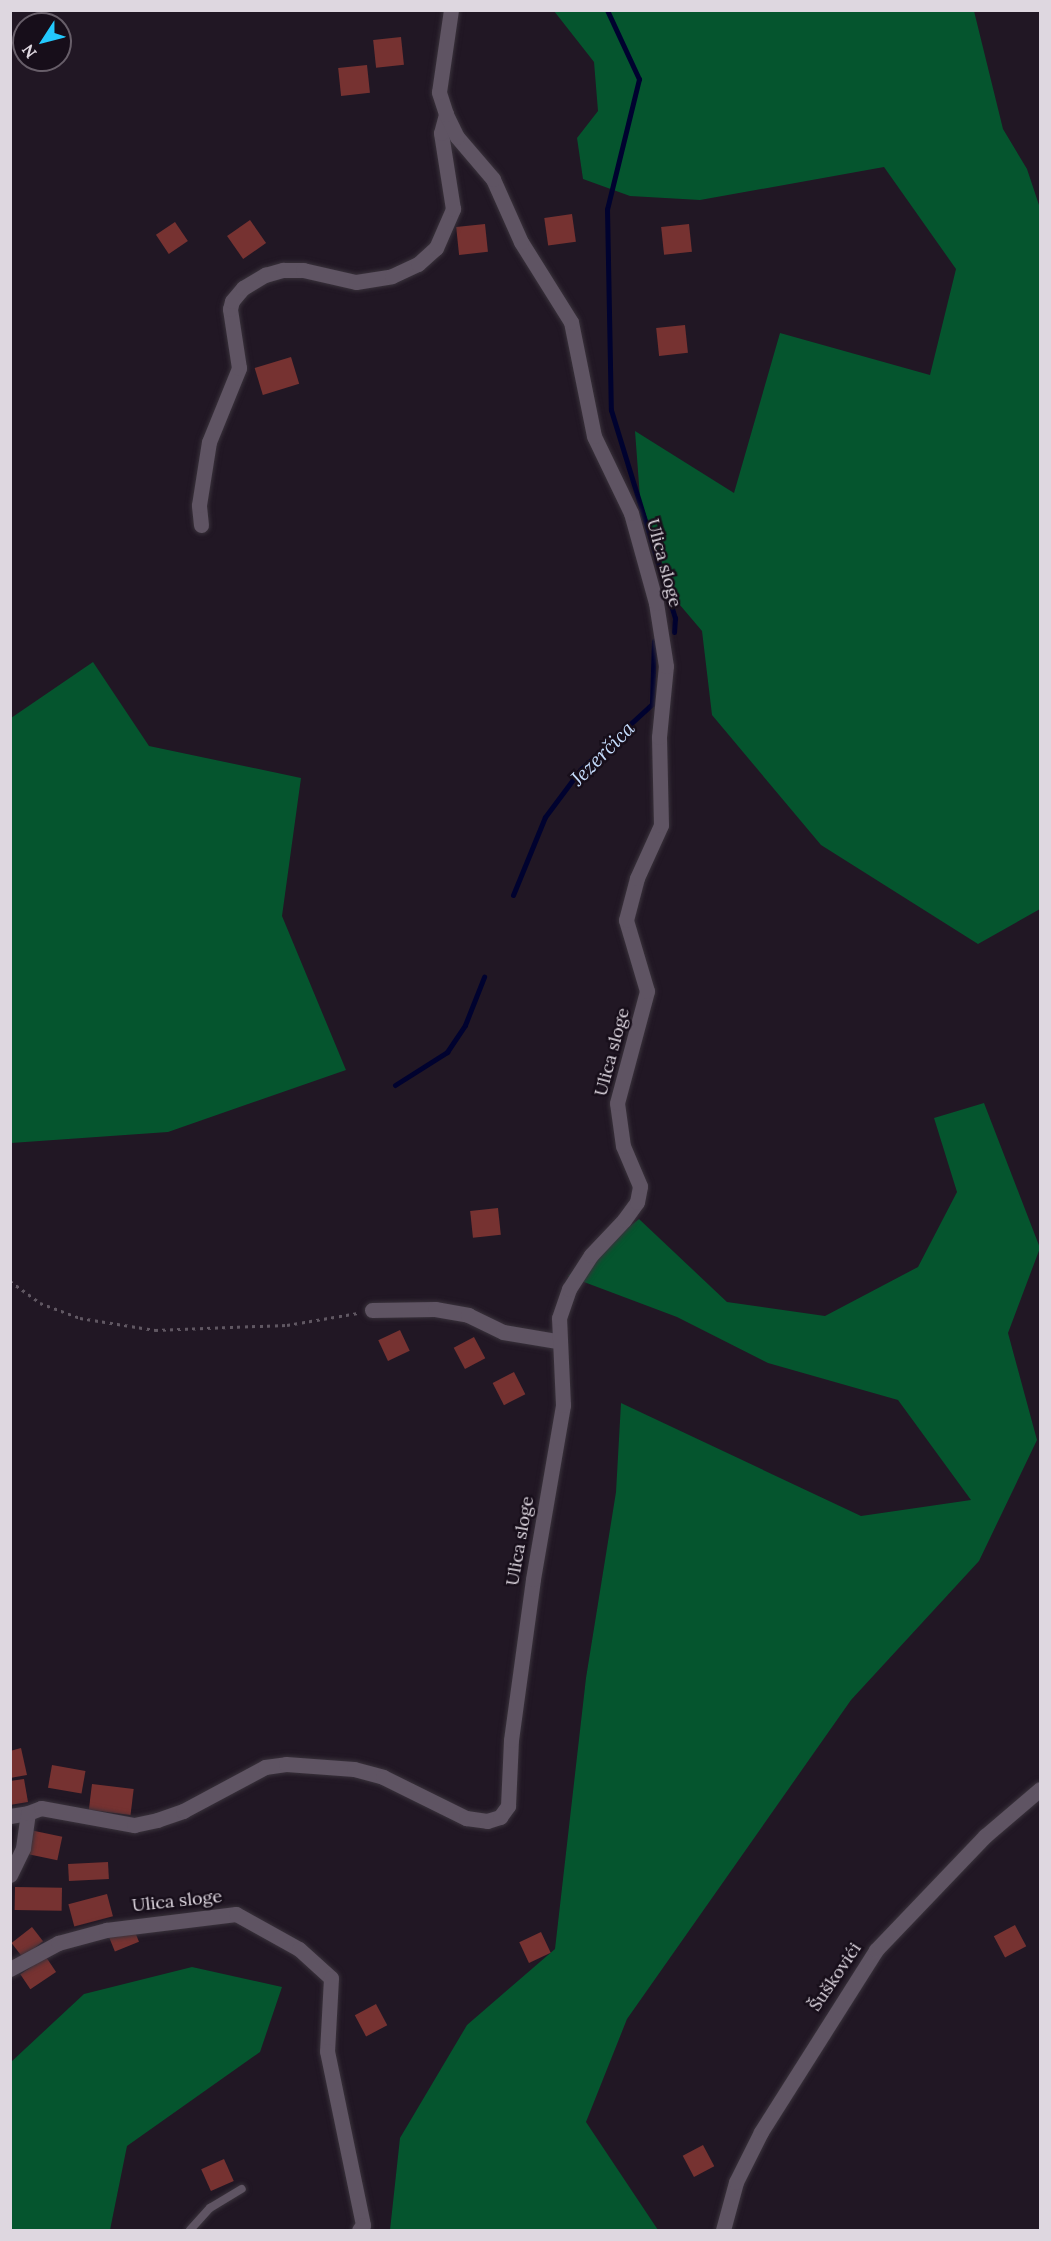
<!DOCTYPE html>
<meta charset="utf-8">
<style>
body{margin:0}
#map{position:relative;width:1051px;height:2241px;overflow:hidden;background:#211724;font-family:Lora,serif}
div>[style]{position:absolute}
[style*='--x']{left:calc(var(--x)*1px);top:calc(var(--y)*1px);width:calc(var(--w)*1px);rotate:calc(var(--a)*1deg)}
.forest>*{inset:0;background:#05552e}
.stream>*{height:5px;margin:-2.5px;padding:0 2.5px;transform-origin:2.5px;border-radius:2.5px;background:#00022f}
.building>*{inset:0;background:#763231;transform-origin:0 0}
.path>*{height:3px;margin-top:-1.5px;transform-origin:0;background:repeating-linear-gradient(90deg,#605762 0 3px,transparent 0 7.5px)}
.roads{filter:drop-shadow(0 0 2px #39323b) drop-shadow(0 0 2px #39323b)}
.service>*{height:8px;margin:-4px;padding:0 4px;transform-origin:4px;border-radius:4px;background:#5f5463}
.minor>*{height:15px;margin:-7.5px;padding:0 7.5px;transform-origin:7.5px;border-radius:7.5px;background:#5f5463}
span{translate:-50% -50%;white-space:nowrap;text-align:center;line-height:1.15;-webkit-text-stroke:5px #170e1a;paint-order:stroke}
.street-label{font-size:18px;color:#ded7e0}
.water-label{font-size:20px;color:#c5dcfc;font-style:italic}
.frame{position:absolute;inset:0;border:12px solid #ded7e0;pointer-events:none}
.north{position:absolute;left:12px;top:12px;width:60px;height:60px;box-sizing:border-box;background:#170e1a;border:2px solid #675e69;border-radius:50%;rotate:234deg;font-size:16px;font-weight:700;line-height:24px;text-align:center;color:#ded7e0}
.north::after{content:'';display:block;margin:auto;width:21px;height:27px;background:#23c9fe;clip-path:polygon(50% 0,100% 100%,50% 72%,0 100%)}
</style>
<div id="map">
<div class="forest">
<i style="clip-path:polygon(554px 11px,974px 11px,1003px 129px,1027px 169px,1040px 208px,1040px 909px,978px 944px,821px 845px,712px 715px,702px 631px,674px 598px,640px 498px,635px 431px,734px 493px,780px 333px,930px 375px,956px 269px,884px 167px,700px 200px,630px 196px,583px 179px,577px 138px,598px 111px,594px 62px)"></i>
<i style="clip-path:polygon(93px 662px,149px 746px,301px 778px,282px 916px,346px 1070px,168px 1132px,11px 1143px,11px 718px)"></i>
<i style="clip-path:polygon(984px 1103px,1040px 1248px,1008px 1333px,1037px 1440px,979px 1561px,851px 1700px,627px 2019px,586px 2122px,658px 2230px,390px 2230px,400px 2138px,467px 2025px,555px 1949px,586px 1678px,616px 1492px,621px 1403px,861px 1516px,971px 1500px,898px 1400px,768px 1363px,677px 1317px,568px 1276px,639px 1219px,727px 1302px,825px 1316px,918px 1267px,957px 1192px,934px 1118px)"></i>
<i style="clip-path:polygon(192px 1967px,282px 1987px,260px 2052px,127px 2146px,110px 2230px,11px 2230px,11px 2062px,84px 1994px)"></i>
</div>
<div class="stream">
<i style="--x:607;--y:10;--w:76;--a:65.1"></i>
<i style="--x:639;--y:79;--w:134;--a:103.8"></i>
<i style="--x:607;--y:209;--w:201;--a:88.9"></i>
<i style="--x:611;--y:410;--w:218;--a:72.9"></i>
<i style="--x:675;--y:618;--w:14;--a:94"></i>
<i style="--x:513;--y:895;--w:84;--a:-67.7"></i>
<i style="--x:545;--y:817;--w:59;--a:-53.3"></i>
<i style="--x:580;--y:770;--w:98;--a:-42.5"></i>
<i style="--x:652;--y:704;--w:63;--a:-88.2"></i>
<i style="--x:395;--y:1085;--w:62;--a:-32.4"></i>
<i style="--x:447;--y:1052;--w:32;--a:-56"></i>
<i style="--x:465;--y:1025;--w:52;--a:-68.4"></i>
</div>
<div class="building">
<i style="left:401px;top:37px;width:28px;height:28px;rotate:84deg"></i>
<i style="left:367px;top:65px;width:28px;height:29px;rotate:84deg"></i>
<i style="left:572px;top:214px;width:28px;height:28px;rotate:82deg"></i>
<i style="left:250px;top:220px;width:28px;height:28px;rotate:55deg"></i>
<i style="left:175px;top:222px;width:23px;height:23px;rotate:56deg"></i>
<i style="left:485px;top:224px;width:28px;height:29px;rotate:84deg"></i>
<i style="left:689px;top:224px;width:28px;height:28px;rotate:84deg"></i>
<i style="left:685px;top:325px;width:28px;height:29px;rotate:84deg"></i>
<i style="left:291px;top:357px;width:28px;height:38px;rotate:73deg"></i>
<i style="left:498px;top:1208px;width:27px;height:28px;rotate:84deg"></i>
<i style="left:400px;top:1330px;width:23px;height:24px;rotate:65deg"></i>
<i style="left:474px;top:1337px;width:24px;height:23px;rotate:62deg"></i>
<i style="left:514px;top:1372px;width:25px;height:24px;rotate:63deg"></i>
<i style="clip-path:polygon(21px 1748px,27px 1775px,10px 1778px,10px 1751px)"></i>
<i style="left:52px;top:1765px;width:34px;height:23px;rotate:10deg"></i>
<i style="clip-path:polygon(24px 1779px,28px 1802px,10px 1805px,10px 1781px)"></i>
<i style="left:92px;top:1784px;width:42px;height:26px;rotate:7deg"></i>
<i style="left:30px;top:1830px;width:33px;height:24px;rotate:12deg"></i>
<i style="left:108px;top:1862px;width:17px;height:40px;rotate:87deg"></i>
<i style="left:15px;top:1887px;width:47px;height:23px;rotate:1deg"></i>
<i style="left:107px;top:1894px;width:23px;height:40px;rotate:75deg"></i>
<i style="left:1015px;top:1925px;width:24px;height:24px;rotate:62deg"></i>
<i style="left:32px;top:1927px;width:18px;height:26px;rotate:52deg"></i>
<i style="left:133px;top:1927px;width:16px;height:26px;rotate:68deg"></i>
<i style="left:541px;top:1932px;width:23px;height:24px;rotate:65deg"></i>
<i style="left:46px;top:1957px;width:18px;height:31px;rotate:56deg"></i>
<i style="left:376px;top:2004px;width:24px;height:24px;rotate:62deg"></i>
<i style="left:703px;top:2145px;width:24px;height:23px;rotate:62deg"></i>
<i style="left:224px;top:2159px;width:24px;height:25px;rotate:66deg"></i>
</div>
<div class="path">
<i style="--x:10;--y:1281;--w:37;--a:36"></i>
<i style="--x:40;--y:1303;--w:43;--a:20.6"></i>
<i style="--x:80;--y:1318;--w:76;--a:9.1"></i>
<i style="--x:155;--y:1330;--w:132;--a:-2.2"></i>
<i style="--x:287;--y:1325;--w:72;--a:-9.6"></i>
</div>
<div class="roads">
<div class="service">
<i style="--x:190;--y:2230;--w:30;--a:-48"></i>
<i style="--x:210;--y:2208;--w:37;--a:-31"></i>
</div>
<div class="minor">
<i style="--x:201;--y:525;--w:20;--a:-96"></i>
<i style="--x:199;--y:505;--w:64;--a:-81"></i>
<i style="--x:209;--y:442;--w:80;--a:-67.9"></i>
<i style="--x:239;--y:368;--w:60;--a:-98.7"></i>
<i style="--x:230;--y:309;--w:8;--a:-76"></i>
<i style="--x:232;--y:301;--w:17;--a:-50"></i>
<i style="--x:243;--y:288;--w:26;--a:-31"></i>
<i style="--x:265;--y:275;--w:19;--a:-16"></i>
<i style="--x:283;--y:270;--w:20;--a:0"></i>
<i style="--x:303;--y:270;--w:54;--a:12.8"></i>
<i style="--x:356;--y:282;--w:36;--a:-9"></i>
<i style="--x:392;--y:276;--w:29;--a:-25"></i>
<i style="--x:418;--y:264;--w:24;--a:-42"></i>
<i style="--x:436;--y:248;--w:43;--a:-66.4"></i>
<i style="--x:453;--y:209;--w:77;--a:-99"></i>
<i style="--x:441;--y:133;--w:20;--a:-75"></i>
<i style="--x:372;--y:1310;--w:63;--a:-0.9"></i>
<i style="--x:435;--y:1309;--w:34;--a:10"></i>
<i style="--x:468;--y:1315;--w:39;--a:26"></i>
<i style="--x:503;--y:1332;--w:55;--a:9.5"></i>
<i style="--x:10;--y:1816;--w:18;--a:-9"></i>
<i style="--x:10;--y:1875;--w:30;--a:-64"></i>
<i style="--x:23;--y:1848;--w:35;--a:-82"></i>
<i style="--x:28;--y:1813;--w:14;--a:-21"></i>
<i style="--x:41;--y:1808;--w:95;--a:10.4"></i>
<i style="--x:134;--y:1825;--w:24;--a:-12"></i>
<i style="--x:157;--y:1820;--w:28;--a:-19"></i>
<i style="--x:183;--y:1811;--w:93;--a:-28.2"></i>
<i style="--x:265;--y:1767;--w:21;--a:-8"></i>
<i style="--x:286;--y:1764;--w:68;--a:4.2"></i>
<i style="--x:354;--y:1769;--w:30;--a:15"></i>
<i style="--x:383;--y:1777;--w:93;--a:26.3"></i>
<i style="--x:466;--y:1818;--w:21;--a:8"></i>
<i style="--x:487;--y:1821;--w:14;--a:-17"></i>
<i style="--x:500;--y:1817;--w:14;--a:-54"></i>
<i style="--x:508;--y:1806;--w:66;--a:-87.4"></i>
<i style="--x:511;--y:1740;--w:162;--a:-82.2"></i>
<i style="--x:533;--y:1579;--w:177;--a:-80.2"></i>
<i style="--x:563;--y:1405;--w:87;--a:-92.6"></i>
<i style="--x:559;--y:1318;--w:31;--a:-71"></i>
<i style="--x:569;--y:1289;--w:40;--a:-57.1"></i>
<i style="--x:591;--y:1255;--w:48;--a:-46.7"></i>
<i style="--x:624;--y:1220;--w:22;--a:-54"></i>
<i style="--x:637;--y:1202;--w:16;--a:-79"></i>
<i style="--x:640;--y:1186;--w:43;--a:-113"></i>
<i style="--x:623;--y:1146;--w:43;--a:-97.9"></i>
<i style="--x:617;--y:1103;--w:116;--a:-75"></i>
<i style="--x:647;--y:991;--w:74;--a:-106.5"></i>
<i style="--x:626;--y:920;--w:43;--a:-75.3"></i>
<i style="--x:637;--y:878;--w:58;--a:-65.6"></i>
<i style="--x:661;--y:825;--w:88;--a:-91.3"></i>
<i style="--x:659;--y:737;--w:71;--a:-84.4"></i>
<i style="--x:666;--y:666;--w:64;--a:-99"></i>
<i style="--x:656;--y:603;--w:93;--a:-105.5"></i>
<i style="--x:631;--y:513;--w:85;--a:-115.7"></i>
<i style="--x:594;--y:436;--w:116;--a:-101.4"></i>
<i style="--x:571;--y:322;--w:94;--a:-122"></i>
<i style="--x:521;--y:242;--w:69;--a:-114"></i>
<i style="--x:493;--y:179;--w:55;--a:-130.6"></i>
<i style="--x:457;--y:137;--w:25;--a:-116"></i>
<i style="--x:446;--y:114;--w:23;--a:-108"></i>
<i style="--x:439;--y:92;--w:83;--a:-81.7"></i>
<i style="--x:10;--y:1969;--w:55;--a:-28.4"></i>
<i style="--x:58;--y:1943;--w:50;--a:-15.2"></i>
<i style="--x:106;--y:1930;--w:131;--a:-7"></i>
<i style="--x:236;--y:1914;--w:72;--a:29.1"></i>
<i style="--x:299;--y:1949;--w:43;--a:42.2"></i>
<i style="--x:331;--y:1978;--w:73;--a:93.1"></i>
<i style="--x:327;--y:2051;--w:178;--a:78.3"></i>
<i style="--x:363;--y:2225;--w:6;--a:129"></i>
<i style="--x:723;--y:2230;--w:50;--a:-74.8"></i>
<i style="--x:736;--y:2182;--w:56;--a:-63.4"></i>
<i style="--x:761;--y:2132;--w:215;--a:-57.7"></i>
<i style="--x:876;--y:1950;--w:158;--a:-46.3"></i>
<i style="--x:985;--y:1836;--w:72;--a:-40.5"></i>
</div>
</div>
<div class="street-label">
<span style="left:664px;top:563px;rotate:75deg">Ulica sloge</span>
<span style="left:612px;top:1052px;rotate:-75deg">Ulica sloge</span>
<span style="left:520px;top:1541px;rotate:-80deg">Ulica sloge</span>
<span style="left:177px;top:1901px;rotate:-6deg">Ulica sloge</span>
<span style="left:835px;top:1977px;rotate:-56deg">Šuškovići</span>
</div>
<div class="water-label">
<span style="left:602px;top:753px;rotate:-45deg">Jezerčica</span>
</div>
<div class="frame"></div>
<div class="north">N</div>
</div>
